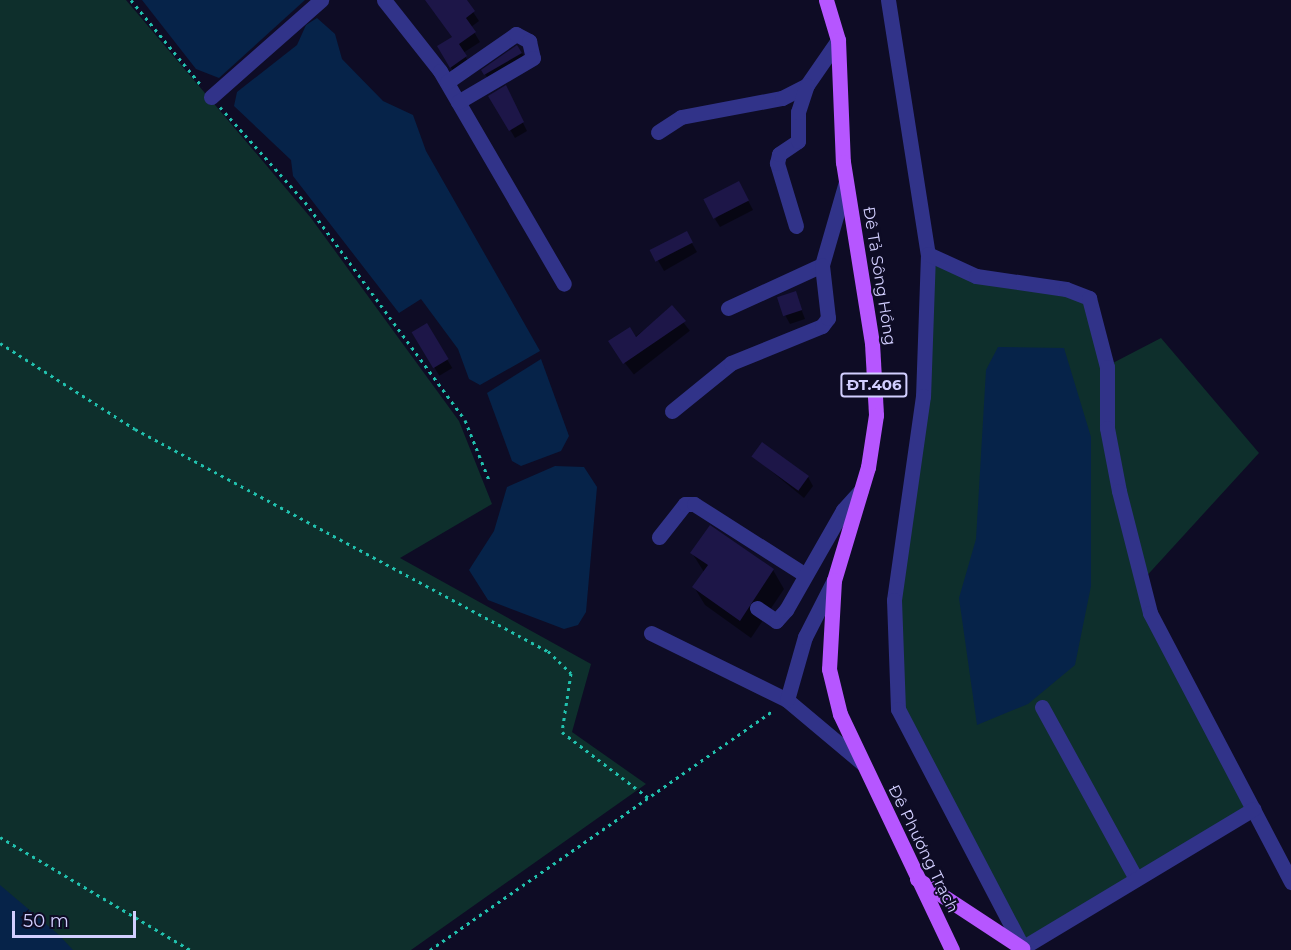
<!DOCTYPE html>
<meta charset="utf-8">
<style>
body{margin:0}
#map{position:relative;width:1291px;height:950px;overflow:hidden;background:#0e0c25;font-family:Montserrat,sans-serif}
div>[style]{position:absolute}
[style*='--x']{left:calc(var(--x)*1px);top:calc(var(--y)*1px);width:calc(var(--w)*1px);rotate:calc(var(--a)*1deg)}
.green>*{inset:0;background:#0e2f2c}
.water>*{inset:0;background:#062349}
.shadow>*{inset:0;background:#0007;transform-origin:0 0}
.building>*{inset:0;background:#1d1648;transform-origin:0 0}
.path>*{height:3px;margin-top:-1.5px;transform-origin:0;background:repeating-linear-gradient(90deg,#21c1ae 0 3px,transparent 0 7.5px)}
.street>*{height:15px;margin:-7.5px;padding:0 7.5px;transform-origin:7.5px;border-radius:7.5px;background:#313389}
.primary>*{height:15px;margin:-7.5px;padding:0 7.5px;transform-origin:7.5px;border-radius:7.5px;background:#b656ff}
span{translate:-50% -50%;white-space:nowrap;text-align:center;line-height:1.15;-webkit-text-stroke:4.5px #0e0c25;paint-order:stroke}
.shield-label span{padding:2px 4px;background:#0e0c25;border:2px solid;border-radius:4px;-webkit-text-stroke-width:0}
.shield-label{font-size:15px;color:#d2cfff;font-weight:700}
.street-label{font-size:16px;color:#d2cfff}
.scale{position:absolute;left:12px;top:911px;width:124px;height:27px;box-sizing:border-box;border:3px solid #d2cfff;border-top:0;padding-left:8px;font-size:18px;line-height:21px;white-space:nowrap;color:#d2cfff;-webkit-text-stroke:4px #0e0c25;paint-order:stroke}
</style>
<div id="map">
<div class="green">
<i style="clip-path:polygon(0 0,126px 0,311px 218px,459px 421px,492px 504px,400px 558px,591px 664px,572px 732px,646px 784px,411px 950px,0 950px)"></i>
<i style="clip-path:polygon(928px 254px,976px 276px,1089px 298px,1107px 366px,1161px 338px,1259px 453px,1142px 581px,1253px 809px,1022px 948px,898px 709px,894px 600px,906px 539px)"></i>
</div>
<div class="water">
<i style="clip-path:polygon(142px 0,305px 0,219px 78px,196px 69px)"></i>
<i style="clip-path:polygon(317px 18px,335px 34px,342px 59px,383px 101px,413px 115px,426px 151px,540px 351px,480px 385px,469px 379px,458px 349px,421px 299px,399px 313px,293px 176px,291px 160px,234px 106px,237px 92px,297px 45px,306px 25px)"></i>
<i style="clip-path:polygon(998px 347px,1064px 348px,1091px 437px,1091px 586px,1075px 665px,1028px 704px,977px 725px,959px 598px,976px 539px,986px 370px)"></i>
<i style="clip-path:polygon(541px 359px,569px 436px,561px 451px,521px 466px,512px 461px,487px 393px)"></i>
<i style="clip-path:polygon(555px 466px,584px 467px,597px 487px,586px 612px,578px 625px,564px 629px,488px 600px,469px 570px,494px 531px,507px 487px)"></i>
<i style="clip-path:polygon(0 885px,59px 935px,73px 950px,0 950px)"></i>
</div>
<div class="shadow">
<i style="clip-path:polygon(437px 0,465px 0,479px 21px,471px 27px,480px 42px,463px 53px,471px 66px,456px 76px,439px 47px,453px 38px)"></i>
<i style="clip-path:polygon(520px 50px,525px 58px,491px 83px,483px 71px)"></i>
<i style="clip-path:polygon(509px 95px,527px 131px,515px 138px,490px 96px)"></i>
<i style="clip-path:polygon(743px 191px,753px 210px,720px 227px,715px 219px)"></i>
<i style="left:686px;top:233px;width:22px;height:38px;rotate:60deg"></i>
<i style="clip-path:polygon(795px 293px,805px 319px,790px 324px,785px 315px)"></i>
<i style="left:672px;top:308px;width:29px;height:71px;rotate:52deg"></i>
<i style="left:427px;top:326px;width:49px;height:15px;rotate:59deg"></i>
<i style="clip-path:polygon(753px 456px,808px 477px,813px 486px,804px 498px)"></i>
<i style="clip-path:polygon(692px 553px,773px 570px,784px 589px,751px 638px,705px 605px,694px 587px,704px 572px)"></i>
</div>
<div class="building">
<i style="clip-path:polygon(425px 0,467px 0,475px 11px,466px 18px,476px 32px,459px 44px,467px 56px,450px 68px,437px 46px,452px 37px)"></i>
<i style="clip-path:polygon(517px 45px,522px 53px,484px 75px,481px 70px)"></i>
<i style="clip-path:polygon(506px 85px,524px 122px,509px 131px,488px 96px)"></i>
<i style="left:739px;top:181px;width:22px;height:40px;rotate:63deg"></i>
<i style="left:687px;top:231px;width:13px;height:42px;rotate:63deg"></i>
<i style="left:796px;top:291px;width:20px;height:20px;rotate:72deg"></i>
<i style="clip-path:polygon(672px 305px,686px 321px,623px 364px,608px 341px,630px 327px,636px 337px)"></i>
<i style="left:427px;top:323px;width:42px;height:18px;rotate:59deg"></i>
<i style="left:762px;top:442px;width:58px;height:18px;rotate:36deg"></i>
<i style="clip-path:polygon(710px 525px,774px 569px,740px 621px,692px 587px,708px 565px,690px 553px)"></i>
</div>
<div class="path">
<i style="--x:131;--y:0;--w:112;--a:50.5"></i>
<i style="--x:220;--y:107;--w:127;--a:48.2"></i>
<i style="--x:305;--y:202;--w:270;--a:53.7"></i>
<i style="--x:465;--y:420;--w:65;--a:68.2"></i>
<i style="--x:0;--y:343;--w:160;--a:32.5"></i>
<i style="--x:135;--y:429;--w:469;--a:28.3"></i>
<i style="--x:548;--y:651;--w:32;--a:44"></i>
<i style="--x:571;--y:673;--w:60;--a:98.7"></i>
<i style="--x:562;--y:732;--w:111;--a:37.3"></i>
<i style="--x:0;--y:837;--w:221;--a:30.7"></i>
<i style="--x:430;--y:950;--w:418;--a:-34.9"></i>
</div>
<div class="street">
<i style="--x:384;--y:0;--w:90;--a:51.7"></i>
<i style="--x:440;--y:71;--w:246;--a:59.8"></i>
<i style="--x:888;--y:0;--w:257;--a:81.1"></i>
<i style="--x:928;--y:254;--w:142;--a:92"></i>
<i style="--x:923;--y:396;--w:206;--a:98.1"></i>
<i style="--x:894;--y:600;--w:109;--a:87.9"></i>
<i style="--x:898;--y:709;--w:272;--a:62.4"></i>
<i style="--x:447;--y:82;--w:84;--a:-34.8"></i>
<i style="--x:516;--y:34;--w:15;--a:28"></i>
<i style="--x:529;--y:41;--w:17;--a:77"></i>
<i style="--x:533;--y:58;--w:87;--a:149.6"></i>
<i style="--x:211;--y:97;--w:147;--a:-41.4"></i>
<i style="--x:658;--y:132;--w:27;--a:-33"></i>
<i style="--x:681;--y:117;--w:103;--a:-10.7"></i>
<i style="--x:782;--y:98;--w:28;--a:-27"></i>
<i style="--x:807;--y:85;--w:55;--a:-55.4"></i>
<i style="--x:796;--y:226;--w:66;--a:-106.8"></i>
<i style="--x:777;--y:163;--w:9;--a:-77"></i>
<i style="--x:779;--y:154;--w:23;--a:-34"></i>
<i style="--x:798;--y:141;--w:29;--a:-90"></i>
<i style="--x:798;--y:112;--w:28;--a:-72"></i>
<i style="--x:928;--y:254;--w:53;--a:24.6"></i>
<i style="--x:976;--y:276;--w:91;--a:8.2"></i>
<i style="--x:1066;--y:289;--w:25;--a:21"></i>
<i style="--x:1089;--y:298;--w:71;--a:75.4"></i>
<i style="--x:1107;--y:367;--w:61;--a:90"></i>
<i style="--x:1107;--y:428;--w:64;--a:79.2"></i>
<i style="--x:1119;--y:491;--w:126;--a:75.7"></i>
<i style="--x:1150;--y:613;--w:304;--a:62.3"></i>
<i style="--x:728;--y:308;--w:103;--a:-24.6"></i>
<i style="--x:822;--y:265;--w:86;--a:-73.9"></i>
<i style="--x:672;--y:411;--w:76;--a:-39.1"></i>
<i style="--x:731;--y:363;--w:98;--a:-22.1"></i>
<i style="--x:822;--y:326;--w:10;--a:-53"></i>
<i style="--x:828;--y:318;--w:53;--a:-96.5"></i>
<i style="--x:659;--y:537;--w:42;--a:-51.8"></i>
<i style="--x:685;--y:504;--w:9;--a:0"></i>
<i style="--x:694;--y:504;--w:130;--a:32.5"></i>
<i style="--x:757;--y:608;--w:23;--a:34"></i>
<i style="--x:776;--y:621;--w:15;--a:-48"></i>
<i style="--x:786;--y:610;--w:115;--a:-60.3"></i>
<i style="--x:843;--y:510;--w:27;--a:-48"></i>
<i style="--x:651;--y:633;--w:152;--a:26.2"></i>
<i style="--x:787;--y:700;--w:98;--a:40"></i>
<i style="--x:787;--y:700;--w:66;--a:-74.1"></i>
<i style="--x:805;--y:637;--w:64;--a:-63"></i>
<i style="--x:1042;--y:707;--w:196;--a:61.3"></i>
<i style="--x:1022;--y:948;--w:270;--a:-31"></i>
</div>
<div class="primary">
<i style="--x:826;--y:0;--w:42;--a:73.3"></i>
<i style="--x:838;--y:40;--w:122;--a:87.7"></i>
<i style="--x:843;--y:162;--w:183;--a:80.9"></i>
<i style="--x:872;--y:343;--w:72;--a:86.8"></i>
<i style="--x:876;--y:415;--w:53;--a:98.7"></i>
<i style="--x:868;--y:467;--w:118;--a:106.7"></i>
<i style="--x:834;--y:580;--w:89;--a:93.2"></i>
<i style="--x:829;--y:669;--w:46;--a:76.3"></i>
<i style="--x:840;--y:714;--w:261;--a:64.6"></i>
<i style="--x:917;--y:879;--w:126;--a:33.3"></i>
</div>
<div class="shield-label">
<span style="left:874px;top:385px">ĐT.406</span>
</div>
<div class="street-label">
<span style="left:879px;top:276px;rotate:81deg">Đê Tả Sông Hồng</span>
<span style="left:923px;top:849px;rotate:64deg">Đê Phương Trạch</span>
</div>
<div class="scale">50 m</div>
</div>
